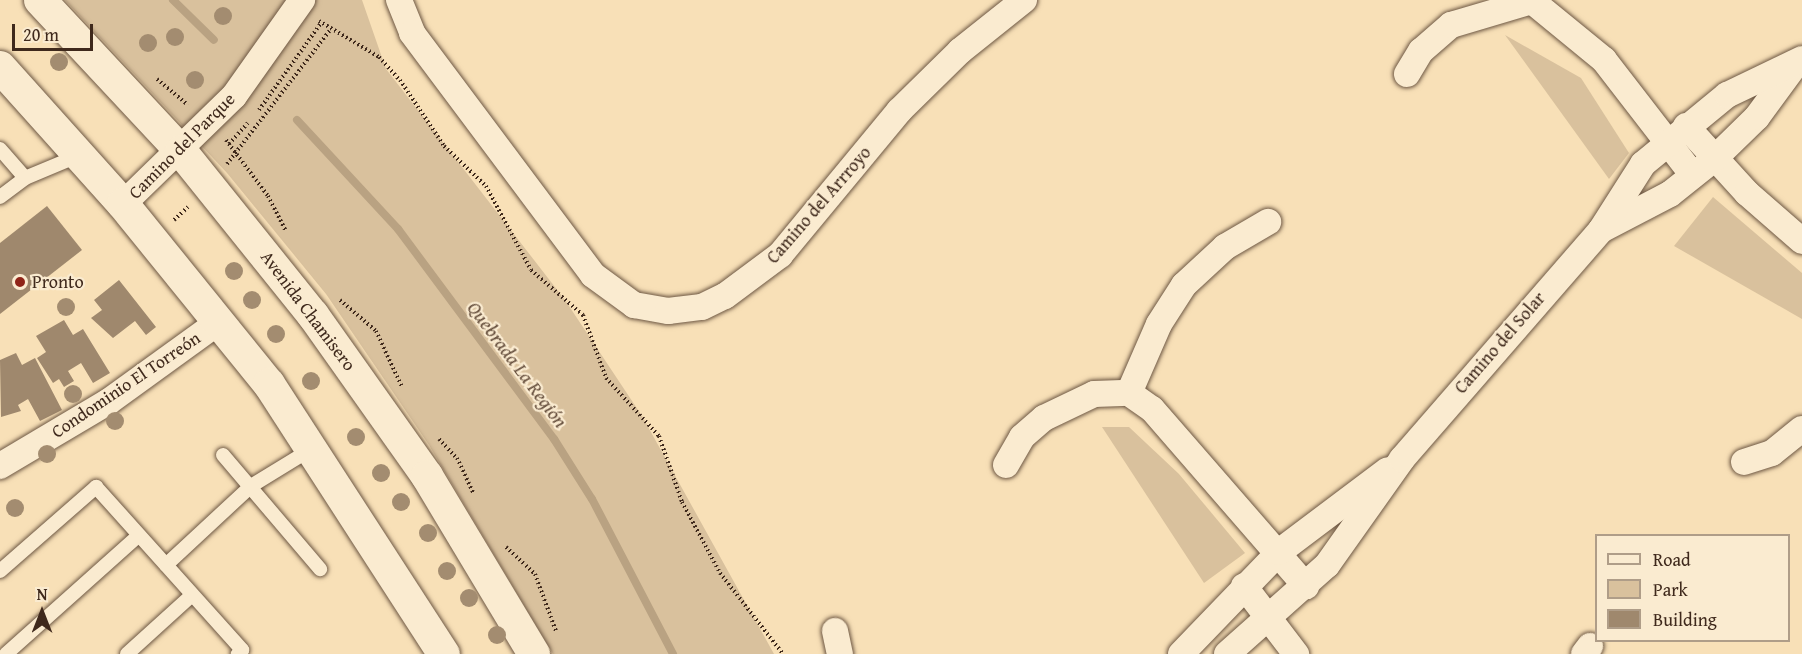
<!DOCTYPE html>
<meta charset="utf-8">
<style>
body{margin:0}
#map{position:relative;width:1802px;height:654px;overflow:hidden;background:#f8e0b7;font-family:"Gentium Book Plus",serif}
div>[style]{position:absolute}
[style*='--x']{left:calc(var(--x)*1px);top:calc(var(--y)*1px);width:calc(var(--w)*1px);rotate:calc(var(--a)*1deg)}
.green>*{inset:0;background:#d9c19d}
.stream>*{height:8px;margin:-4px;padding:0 4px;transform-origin:4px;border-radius:4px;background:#b9a282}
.building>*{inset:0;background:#9f886d}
.path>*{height:4px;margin-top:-2px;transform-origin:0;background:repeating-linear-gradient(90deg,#3f291c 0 1.5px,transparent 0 4.5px)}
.roads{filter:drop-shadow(0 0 2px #6d5743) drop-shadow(0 0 2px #6d5743)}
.service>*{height:14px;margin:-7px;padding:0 7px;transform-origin:7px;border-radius:7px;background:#faebd0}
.minor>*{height:26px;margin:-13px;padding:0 13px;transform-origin:13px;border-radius:13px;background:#faebd0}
.tertiary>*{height:32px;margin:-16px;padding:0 16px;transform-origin:16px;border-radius:16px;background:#faebd0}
.trees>*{width:18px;height:18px;margin:-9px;border-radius:50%;background:#a38c70}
.dots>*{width:16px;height:16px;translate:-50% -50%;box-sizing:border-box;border:3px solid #faebd0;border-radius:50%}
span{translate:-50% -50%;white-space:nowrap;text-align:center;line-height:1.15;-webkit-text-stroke:4.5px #faebd0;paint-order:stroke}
.street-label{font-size:18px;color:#3f291c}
.poi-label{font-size:18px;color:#3f291c}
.left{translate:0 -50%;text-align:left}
.water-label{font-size:20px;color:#644d3b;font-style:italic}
.legend{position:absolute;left:1595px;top:534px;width:195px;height:108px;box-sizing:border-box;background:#faebd0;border:2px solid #af9d88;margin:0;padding:8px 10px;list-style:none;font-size:18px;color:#3f291c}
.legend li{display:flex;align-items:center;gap:12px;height:30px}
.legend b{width:30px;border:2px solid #af9d88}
.north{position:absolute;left:12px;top:582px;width:60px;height:60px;-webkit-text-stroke:4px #faebd0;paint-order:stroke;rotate:0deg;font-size:16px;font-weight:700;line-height:24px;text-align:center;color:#3f291c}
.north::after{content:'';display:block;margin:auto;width:21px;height:27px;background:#3f291c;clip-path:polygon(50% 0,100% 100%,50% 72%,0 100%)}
.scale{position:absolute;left:12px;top:24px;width:81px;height:27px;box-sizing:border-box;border:3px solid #3f291c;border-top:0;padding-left:8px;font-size:18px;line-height:21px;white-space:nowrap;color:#3f291c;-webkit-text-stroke:4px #faebd0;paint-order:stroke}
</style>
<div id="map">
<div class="green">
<i style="clip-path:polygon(65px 0,362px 0,386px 69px,565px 300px,642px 416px,774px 654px,553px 654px,429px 445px,326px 294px,227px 173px)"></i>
<i style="clip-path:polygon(1505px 35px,1581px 78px,1629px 153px,1609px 179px)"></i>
<i style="clip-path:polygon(1713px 197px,1802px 273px,1802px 319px,1674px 246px)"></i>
<i style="clip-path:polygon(1102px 427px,1129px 427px,1179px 474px,1245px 553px,1204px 583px)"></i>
</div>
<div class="stream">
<i style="--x:173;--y:0;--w:57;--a:44.3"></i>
<i style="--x:297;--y:120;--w:149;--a:47.2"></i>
<i style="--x:398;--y:229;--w:262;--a:53.4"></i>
<i style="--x:554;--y:439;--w:71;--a:57.7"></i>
<i style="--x:592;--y:499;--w:175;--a:62.4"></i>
</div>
<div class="building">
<i style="clip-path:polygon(47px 206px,82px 250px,0 314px,0 243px)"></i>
<i style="clip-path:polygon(119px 280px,156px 327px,146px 335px,135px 321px,113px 338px,91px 318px,102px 310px,94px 300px)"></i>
<i style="clip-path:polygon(64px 320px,73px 335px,83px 329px,110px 373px,93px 383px,81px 363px,68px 371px,74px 381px,64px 387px,59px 379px,53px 383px,37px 358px,46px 352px,36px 336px)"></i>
<i style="clip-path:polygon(16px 353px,22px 365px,35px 358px,62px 410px,40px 421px,28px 399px,18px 405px,21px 411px,1px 417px,0 360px)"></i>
</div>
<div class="path">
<i style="--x:319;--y:21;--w:70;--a:31"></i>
<i style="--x:379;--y:57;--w:31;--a:48"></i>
<i style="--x:400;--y:80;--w:79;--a:56.3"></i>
<i style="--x:444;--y:146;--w:58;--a:43.6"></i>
<i style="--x:486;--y:186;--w:95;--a:61.8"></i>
<i style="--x:531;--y:270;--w:69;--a:40.9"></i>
<i style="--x:583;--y:315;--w:67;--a:69.9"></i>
<i style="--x:606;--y:378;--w:79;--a:47.6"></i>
<i style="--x:659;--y:436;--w:70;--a:70.8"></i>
<i style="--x:682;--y:502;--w:81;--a:61.8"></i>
<i style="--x:720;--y:573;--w:103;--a:52.1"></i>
<i style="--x:157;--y:79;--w:40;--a:40"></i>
<i style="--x:259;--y:110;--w:107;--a:-54.5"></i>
<i style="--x:226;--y:140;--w:70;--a:53.1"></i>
<i style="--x:268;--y:196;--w:39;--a:63"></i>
<i style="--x:229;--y:144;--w:28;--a:-48"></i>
<i style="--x:227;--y:164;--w:170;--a:-52.4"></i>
<i style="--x:174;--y:220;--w:19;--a:-43"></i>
<i style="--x:340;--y:300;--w:48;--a:40.7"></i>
<i style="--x:376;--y:331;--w:62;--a:65.1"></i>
<i style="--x:439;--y:439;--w:26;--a:47"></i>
<i style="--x:457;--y:458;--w:38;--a:65"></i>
<i style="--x:506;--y:547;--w:40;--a:43"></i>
<i style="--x:535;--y:574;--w:61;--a:69.8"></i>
</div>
<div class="roads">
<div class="service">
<i style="--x:0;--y:149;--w:38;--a:49"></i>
<i style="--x:0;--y:197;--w:31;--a:-37"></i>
<i style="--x:25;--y:178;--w:60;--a:-22.7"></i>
<i style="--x:223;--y:455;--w:150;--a:49.6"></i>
<i style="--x:166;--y:565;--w:116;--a:-42.9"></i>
<i style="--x:251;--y:486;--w:73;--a:-31.5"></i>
<i style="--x:0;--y:571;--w:128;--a:-41.2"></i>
<i style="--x:96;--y:487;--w:219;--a:48.1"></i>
<i style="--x:242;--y:650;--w:6;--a:135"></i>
<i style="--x:6;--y:654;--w:178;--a:-41.8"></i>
<i style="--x:127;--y:654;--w:88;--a:-42.2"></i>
</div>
<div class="minor">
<i style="--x:399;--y:0;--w:35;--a:68"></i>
<i style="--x:412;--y:33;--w:302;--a:53.2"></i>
<i style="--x:593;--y:275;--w:51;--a:36.2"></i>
<i style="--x:634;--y:305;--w:35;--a:10"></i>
<i style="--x:668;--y:311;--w:34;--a:-7"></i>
<i style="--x:702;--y:307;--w:25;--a:-26"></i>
<i style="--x:725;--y:296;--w:69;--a:-36.7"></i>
<i style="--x:780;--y:255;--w:187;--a:-50.4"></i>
<i style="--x:899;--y:111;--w:86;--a:-44.5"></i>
<i style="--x:960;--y:51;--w:82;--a:-38.6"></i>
<i style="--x:1407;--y:74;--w:27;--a:-59"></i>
<i style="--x:1421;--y:51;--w:40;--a:-41"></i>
<i style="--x:1451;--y:25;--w:84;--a:-16.5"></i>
<i style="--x:1532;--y:1;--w:93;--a:39.3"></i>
<i style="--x:1604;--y:60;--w:145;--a:52.3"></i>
<i style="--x:1686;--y:126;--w:91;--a:47.7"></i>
<i style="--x:1747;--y:193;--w:73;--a:41.1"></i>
<i style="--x:123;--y:204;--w:155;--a:-44.2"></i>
<i style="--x:234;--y:96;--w:118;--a:-54.7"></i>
<i style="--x:1601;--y:230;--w:78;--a:-27.6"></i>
<i style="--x:1670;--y:194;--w:56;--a:-38.5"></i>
<i style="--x:1714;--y:159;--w:60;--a:-44.3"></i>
<i style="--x:1757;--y:117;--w:66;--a:-53.7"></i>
<i style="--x:1129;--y:393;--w:28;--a:35"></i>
<i style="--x:1152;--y:409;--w:235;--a:49"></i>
<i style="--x:1744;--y:462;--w:29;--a:-18"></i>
<i style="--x:1772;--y:453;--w:38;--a:-39"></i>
<i style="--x:1006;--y:465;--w:32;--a:-60"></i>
<i style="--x:1022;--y:437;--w:29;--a:-41"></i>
<i style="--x:1044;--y:418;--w:55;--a:-25.6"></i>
<i style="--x:1094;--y:394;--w:35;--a:-2"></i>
<i style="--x:1129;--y:393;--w:75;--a:-66.5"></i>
<i style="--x:1159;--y:324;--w:46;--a:-57.3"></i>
<i style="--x:1184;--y:285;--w:56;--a:-42.8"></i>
<i style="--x:1225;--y:247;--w:50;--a:-30.2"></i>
<i style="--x:0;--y:466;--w:126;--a:-30.7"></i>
<i style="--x:108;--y:402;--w:138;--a:-35.9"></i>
<i style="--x:1244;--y:586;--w:86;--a:52.6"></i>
<i style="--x:835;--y:631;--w:24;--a:78"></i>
<i style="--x:1181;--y:654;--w:141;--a:-46.1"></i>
<i style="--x:1279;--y:552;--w:136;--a:-37"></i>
<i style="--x:1227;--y:654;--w:134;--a:-41.7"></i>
<i style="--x:1327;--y:565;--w:130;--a:-54.7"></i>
<i style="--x:1402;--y:459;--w:303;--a:-49"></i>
<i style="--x:1601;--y:230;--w:78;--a:-57.5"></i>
<i style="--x:1643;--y:164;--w:109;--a:-39.4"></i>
<i style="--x:1727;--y:95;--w:83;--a:-25.6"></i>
<i style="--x:1584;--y:654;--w:10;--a:-53"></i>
</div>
<div class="tertiary">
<i style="--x:40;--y:0;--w:207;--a:47"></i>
<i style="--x:181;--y:151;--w:211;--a:51.2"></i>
<i style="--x:313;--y:315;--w:197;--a:54.7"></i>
<i style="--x:427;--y:476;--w:208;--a:59"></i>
<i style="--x:0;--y:67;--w:184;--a:48.1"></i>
<i style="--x:123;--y:204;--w:232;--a:51"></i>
<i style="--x:269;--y:384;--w:322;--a:57.1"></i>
</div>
</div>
<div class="trees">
<i style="left:223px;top:16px"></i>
<i style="left:175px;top:37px"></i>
<i style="left:148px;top:43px"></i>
<i style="left:59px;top:62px"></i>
<i style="left:195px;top:80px"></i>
<i style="left:234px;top:271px"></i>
<i style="left:252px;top:300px"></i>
<i style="left:66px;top:307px"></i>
<i style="left:276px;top:334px"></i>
<i style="left:311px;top:381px"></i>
<i style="left:73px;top:394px"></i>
<i style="left:115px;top:421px"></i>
<i style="left:356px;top:437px"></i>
<i style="left:47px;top:454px"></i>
<i style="left:381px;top:473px"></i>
<i style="left:401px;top:502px"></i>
<i style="left:15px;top:508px"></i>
<i style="left:428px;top:533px"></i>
<i style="left:447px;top:571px"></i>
<i style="left:469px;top:598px"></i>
<i style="left:497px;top:635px"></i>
</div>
<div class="dots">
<i style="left:20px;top:282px;background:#8f2418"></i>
</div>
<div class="street-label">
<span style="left:182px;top:146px;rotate:-45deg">Camino del Parque</span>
<span style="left:819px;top:205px;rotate:-49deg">Camino del Arrroyo</span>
<span style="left:308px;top:311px;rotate:53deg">Avenida Chamisero</span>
<span style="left:1500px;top:343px;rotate:-49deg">Camino del Solar</span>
<span style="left:126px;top:385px;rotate:-34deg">Condominio El Torreón</span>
</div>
<div class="poi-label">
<span class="left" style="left:32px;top:282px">Pronto</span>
</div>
<div class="water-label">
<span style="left:518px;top:364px;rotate:53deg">Quebrada La Región</span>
</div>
<ul class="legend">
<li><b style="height:8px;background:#faebd0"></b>Road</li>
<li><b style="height:16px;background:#d9c19d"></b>Park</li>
<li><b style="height:16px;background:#9f886d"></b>Building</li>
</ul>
<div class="north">N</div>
<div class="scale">20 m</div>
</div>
